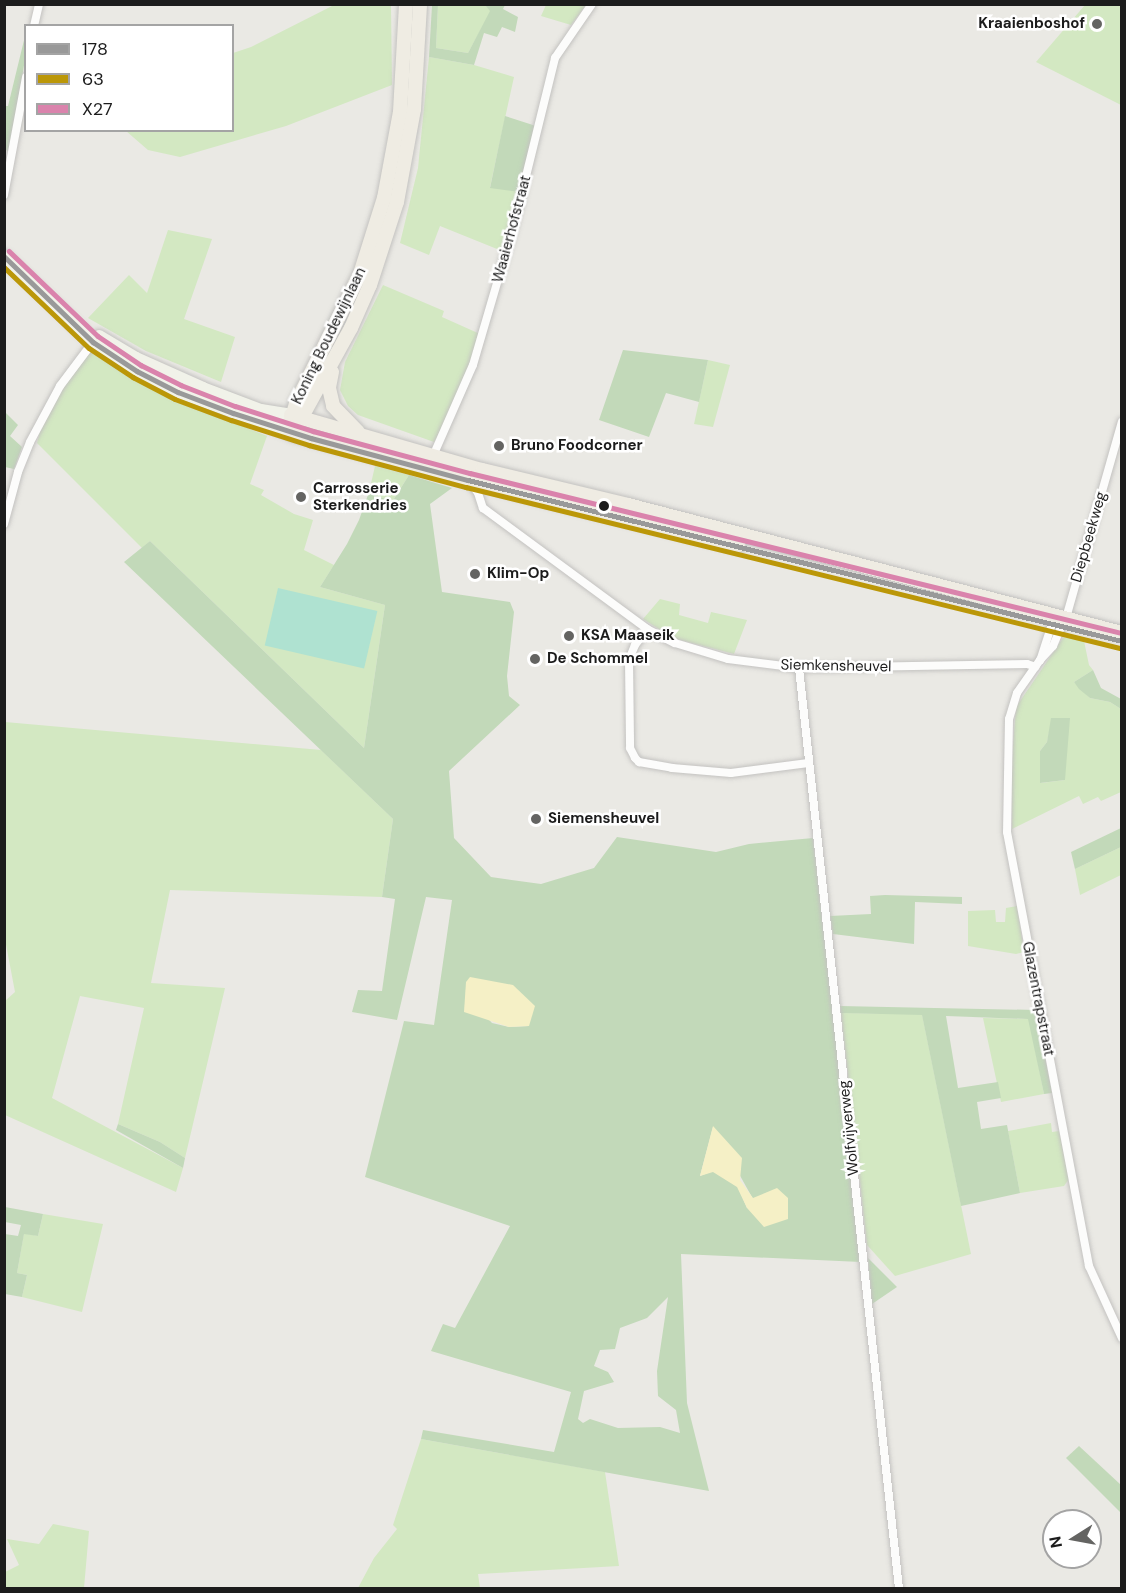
<!DOCTYPE html>
<style>
body{margin:0}
#map{position:relative;width:1126px;height:1593px;overflow:hidden;background:#eae9e4;font-family:"DM Sans",sans-serif}
div>[style]{position:absolute}
[style*='--x']{left:calc(var(--x)*1px);top:calc(var(--y)*1px);width:calc(var(--w)*1px);rotate:calc(var(--a)*1deg)}
.grass>*{inset:0;background:#d3e8c2}
.forest>*{inset:0;background:#c2d9b9}
.sand>*{inset:0;background:#f5f0c6}
.pitch>*{inset:0;background:#afe2d1;transform-origin:0 0}
.roads{filter:drop-shadow(0 0 2px #c3c2c0) drop-shadow(0 0 2px #c3c2c0)}
.minor>*{height:8px;margin:-4px;padding:0 4px;transform-origin:4px;border-radius:4px;background:#fcfcfb}
.secondary>*{height:12px;margin:-6px;padding:0 6px;transform-origin:6px;border-radius:6px;background:#f1f2e9}
.primary>*{height:14px;margin:-7px;padding:0 7px;transform-origin:7px;border-radius:7px;background:#efece3}
.bus-1>*{height:4.5px;margin:-2.25px;padding:0 2.25px;transform-origin:2.25px;border-radius:2.25px;background:#999}
.bus-2>*{height:4.5px;margin:-2.25px;padding:0 2.25px;transform-origin:2.25px;border-radius:2.25px;background:#bb9708}
.bus-3>*{height:4.5px;margin:-2.25px;padding:0 2.25px;transform-origin:2.25px;border-radius:2.25px;background:#da83ac}
.dots>*{width:16px;height:16px;translate:-50% -50%;box-sizing:border-box;border:3px solid #fff;border-radius:50%}
span{translate:-50% -50%;white-space:nowrap;text-align:center;line-height:1.15;-webkit-text-stroke:5px #fff;paint-order:stroke}
.poi-label{font-size:15px;color:#1c1c1c;font-weight:700}
.right{translate:-100% -50%;text-align:right}
.left{translate:0 -50%;text-align:left}
.street-label{font-size:15px;color:#1c1c1c}
.frame{position:absolute;inset:0;border:6px solid #1c1c1c;pointer-events:none}
.legend{position:absolute;left:24px;top:24px;width:210px;height:108px;box-sizing:border-box;background:#fff;border:2px solid #a4a4a4;margin:0;padding:8px 10px;list-style:none;font-size:18px;color:#1c1c1c}
.legend li{display:flex;align-items:center;gap:12px;height:30px}
.legend b{width:30px;border:2px solid #a4a4a4}
.north{position:absolute;left:1042px;top:1509px;width:60px;height:60px;box-sizing:border-box;background:#fff;border:2px solid #a4a4a4;border-radius:50%;rotate:259deg;font-size:16px;font-weight:700;line-height:24px;text-align:center;color:#1c1c1c}
.north::after{content:'';display:block;margin:auto;width:21px;height:27px;background:#646462;clip-path:polygon(50% 0,100% 100%,50% 72%,0 100%)}
</style>
<div id="map">
<div class="grass">
<i style="clip-path:polygon(336px 4px,391px 5px,392px 85px,286px 126px,180px 157px,148px 150px,126px 131px,232px 130px,233px 53px,251px 47px)"></i>
<i style="clip-path:polygon(438px 5px,485px 5px,491px 11px,468px 53px,436px 48px)"></i>
<i style="clip-path:polygon(546px 5px,546px 4px,586px 5px,571px 25px,541px 16px)"></i>
<i style="clip-path:polygon(1085px 5px,1121px 5px,1121px 105px,1036px 62px)"></i>
<i style="clip-path:polygon(429px 57px,474px 65px,514px 77px,490px 187px,520px 192px,502px 251px,440px 226px,429px 255px,400px 243px,418px 168px)"></i>
<i style="clip-path:polygon(168px 230px,212px 239px,184px 319px,235px 337px,221px 382px,146px 351px,88px 318px,129px 275px,147px 293px)"></i>
<i style="clip-path:polygon(383px 285px,444px 311px,442px 317px,480px 334px,453px 407px,434px 442px,358px 415px,348px 406px,340px 390px,345px 362px)"></i>
<i style="clip-path:polygon(94px 351px,126px 374px,160px 393px,267px 436px,250px 484px,264px 490px,261px 495px,294px 514px,313px 520px,304px 550px,334px 565px,320px 587px,385px 605px,364px 748px,150px 541px,142px 548px,37px 443px,42px 424px,62px 390px,86px 356px)"></i>
<i style="clip-path:polygon(708px 360px,730px 365px,713px 427px,694px 424px)"></i>
<i style="clip-path:polygon(375px 466px,409px 475px,392px 502px,369px 492px)"></i>
<i style="clip-path:polygon(660px 599px,680px 604px,679px 615px,708px 623px,711px 612px,747px 620px,734px 654px,673px 638px,643px 619px)"></i>
<i style="clip-path:polygon(evenodd,1069px 637px,1084px 641px,1089px 665px,1093px 670px,1074px 682px,1090px 698px,1110px 702px,1121px 709px,1121px 792px,1101px 801px,1098px 797px,1083px 804px,1079px 796px,1012px 829px,1011px 770px,1016px 707px,1063px 638px,1069px 637px,1052px 718px,1065px 780px,1041px 783px,1040px 751px,1047px 742px,1052px 718px)"></i>
<i style="clip-path:polygon(5px 722px,321px 750px,393px 819px,382px 897px,170px 890px,151px 983px,225px 988px,185px 1158px,160px 1142px,118px 1124px,144px 1008px,80px 996px,52px 1098px,183px 1168px,176px 1192px,5px 1115px,5px 1001px,15px 992px,4px 934px)"></i>
<i style="clip-path:polygon(1121px 847px,1121px 875px,1080px 895px,1075px 869px)"></i>
<i style="clip-path:polygon(1017px 906px,1024px 952px,1016px 954px,968px 946px,968px 911px,995px 910px,996px 922px,1005px 922px,1006px 908px)"></i>
<i style="clip-path:polygon(841px 1013px,922px 1014px,971px 1254px,895px 1276px,867px 1245px)"></i>
<i style="clip-path:polygon(983px 1018px,1029px 1019px,1044px 1094px,1001px 1102px)"></i>
<i style="clip-path:polygon(1051px 1123px,1052px 1132px,1059px 1131px,1069px 1179px,1064px 1186px,1020px 1193px,1008px 1131px)"></i>
<i style="clip-path:polygon(43px 1214px,103px 1224px,82px 1312px,22px 1297px,27px 1275px,17px 1273px,24px 1233px,38px 1236px)"></i>
<i style="clip-path:polygon(421px 1439px,605px 1472px,619px 1566px,478px 1574px,480px 1588px,358px 1588px,374px 1558px,397px 1529px,393px 1525px)"></i>
<i style="clip-path:polygon(53px 1524px,89px 1531px,84px 1588px,5px 1588px,5px 1572px,19px 1565px,7px 1539px,39px 1544px)"></i>
</div>
<div class="forest">
<i style="clip-path:polygon(432px 5px,438px 5px,436px 48px,468px 53px,490px 11px,485px 5px,505px 5px,503px 9px,518px 17px,515px 32px,502px 27px,497px 37px,484px 33px,474px 65px,429px 57px)"></i>
<i style="clip-path:polygon(25px 36px,25px 59px,10px 153px,5px 149px,4px 106px,8px 106px)"></i>
<i style="clip-path:polygon(505px 116px,536px 126px,520px 192px,490px 188px)"></i>
<i style="clip-path:polygon(623px 350px,708px 360px,699px 402px,666px 393px,649px 437px,599px 420px)"></i>
<i style="clip-path:polygon(5px 412px,18px 425px,10px 436px,22px 447px,14px 469px,5px 467px)"></i>
<i style="clip-path:polygon(evenodd,409px 475px,452px 488px,430px 504px,442px 592px,510px 602px,514px 612px,507px 676px,509px 696px,520px 705px,449px 771px,454px 838px,491px 877px,541px 884px,594px 868px,617px 837px,716px 852px,749px 844px,813px 838px,861px 1262px,681px 1254px,687px 1403px,709px 1491px,421px 1439px,423px 1430px,554px 1452px,571px 1392px,431px 1351px,443px 1324px,455px 1328px,510px 1226px,365px 1177px,404px 1021px,434px 1025px,452px 900px,426px 897px,397px 1020px,352px 1012px,358px 990px,382px 991px,395px 899px,382px 897px,393px 819px,124px 562px,150px 541px,364px 748px,385px 605px,320px 587px,347px 544px,359px 520px,369px 492px,392px 502px,409px 475px,466px 982px,529px 1026px,509px 1027px,492px 1023px,467px 996px,466px 982px,409px 475px,713px 1127px,753px 1199px,747px 1208px,738px 1187px,713px 1171px,700px 1176px,713px 1127px,409px 475px,668px 1297px,657px 1371px,658px 1396px,676px 1410px,680px 1433px,660px 1427px,618px 1428px,590px 1419px,583px 1423px,578px 1419px,584px 1391px,614px 1382px,608px 1372px,594px 1366px,600px 1350px,615px 1349px,620px 1328px,647px 1318px,668px 1297px)"></i>
<i style="clip-path:polygon(1093px 670px,1101px 688px,1121px 699px,1121px 709px,1110px 702px,1090px 698px,1079px 689px,1074px 682px)"></i>
<i style="clip-path:polygon(1051px 718px,1070px 718px,1065px 780px,1040px 783px,1040px 751px,1047px 742px)"></i>
<i style="clip-path:polygon(1121px 828px,1121px 847px,1075px 869px,1071px 852px)"></i>
<i style="clip-path:polygon(885px 895px,962px 897px,962px 904px,915px 902px,914px 944px,833px 934px,830px 916px,871px 914px,870px 896px)"></i>
<i style="clip-path:polygon(840px 1006px,1036px 1010px,1052px 1093px,1044px 1094px,1028px 1019px,946px 1016px,958px 1088px,998px 1082px,1001px 1098px,977px 1102px,981px 1129px,1007px 1125px,1020px 1193px,961px 1206px,922px 1015px,841px 1013px)"></i>
<i style="clip-path:polygon(118px 1124px,160px 1142px,185px 1158px,183px 1168px,116px 1130px)"></i>
<i style="clip-path:polygon(5px 1207px,43px 1214px,38px 1236px,24px 1234px,17px 1273px,27px 1275px,22px 1297px,5px 1294px,5px 1234px,18px 1236px,21px 1225px,5px 1222px)"></i>
<i style="clip-path:polygon(868px 1258px,897px 1287px,872px 1304px)"></i>
<i style="clip-path:polygon(1079px 1446px,1121px 1485px,1121px 1513px,1066px 1458px)"></i>
</div>
<div class="sand">
<i style="clip-path:polygon(470px 977px,513px 985px,535px 1006px,529px 1026px,509px 1027px,464px 1012px,466px 982px)"></i>
<i style="clip-path:polygon(713px 1126px,742px 1158px,740px 1180px,753px 1198px,777px 1188px,788px 1198px,788px 1219px,764px 1227px,747px 1208px,737px 1187px,713px 1172px,700px 1176px)"></i>
</div>
<div class="pitch">
<i style="left:278px;top:588px;width:102px;height:59px;rotate:13deg"></i>
</div>
<div class="roads">
<div class="minor">
<i style="--x:34;--y:26;--w:23;--a:-77"></i>
<i style="--x:4;--y:195;--w:120;--a:-79.4"></i>
<i style="--x:433;--y:456;--w:99;--a:-66.3"></i>
<i style="--x:473;--y:365;--w:150;--a:-73.7"></i>
<i style="--x:515;--y:221;--w:168;--a:-76.2"></i>
<i style="--x:555;--y:58;--w:65;--a:-55.6"></i>
<i style="--x:468;--y:480;--w:16;--a:52"></i>
<i style="--x:478;--y:493;--w:16;--a:72"></i>
<i style="--x:483;--y:508;--w:204;--a:36.4"></i>
<i style="--x:647;--y:629;--w:31;--a:27"></i>
<i style="--x:675;--y:643;--w:55;--a:16.8"></i>
<i style="--x:728;--y:659;--w:72;--a:7.2"></i>
<i style="--x:799;--y:668;--w:228;--a:-1"></i>
<i style="--x:1027;--y:664;--w:9;--a:18"></i>
<i style="--x:4;--y:524;--w:54;--a:-74.9"></i>
<i style="--x:18;--y:472;--w:32;--a:-68"></i>
<i style="--x:30;--y:442;--w:64;--a:-61.8"></i>
<i style="--x:60;--y:386;--w:60;--a:-53.1"></i>
<i style="--x:1066;--y:618;--w:204;--a:-74.1"></i>
<i style="--x:1052;--y:624;--w:38;--a:108"></i>
<i style="--x:1040;--y:660;--w:40;--a:124.9"></i>
<i style="--x:1017;--y:693;--w:27;--a:107"></i>
<i style="--x:1009;--y:719;--w:113;--a:91"></i>
<i style="--x:1007;--y:832;--w:442;--a:79.3"></i>
<i style="--x:1089;--y:1266;--w:79;--a:65.4"></i>
<i style="--x:647;--y:629;--w:20;--a:127"></i>
<i style="--x:635;--y:645;--w:16;--a:112"></i>
<i style="--x:629;--y:660;--w:88;--a:89.3"></i>
<i style="--x:630;--y:748;--w:11;--a:63"></i>
<i style="--x:635;--y:758;--w:6;--a:45"></i>
<i style="--x:639;--y:762;--w:34;--a:10"></i>
<i style="--x:672;--y:768;--w:59;--a:4.8"></i>
<i style="--x:731;--y:773;--w:78;--a:-7.4"></i>
<i style="--x:1040;--y:660;--w:19;--a:-47"></i>
<i style="--x:1053;--y:646;--w:21;--a:-67"></i>
<i style="--x:799;--y:668;--w:925;--a:83.8"></i>
</div>
<div class="secondary">
<i style="--x:4;--y:256;--w:124;--a:44"></i>
<i style="--x:93;--y:342;--w:53;--a:33.4"></i>
<i style="--x:137;--y:371;--w:46;--a:27.1"></i>
<i style="--x:178;--y:392;--w:120;--a:19.9"></i>
<i style="--x:99;--y:336;--w:43;--a:30.7"></i>
<i style="--x:136;--y:358;--w:73;--a:24.1"></i>
<i style="--x:203;--y:388;--w:62;--a:20.8"></i>
<i style="--x:261;--y:410;--w:30;--a:9"></i>
</div>
<div class="primary">
<i style="--x:332;--y:372;--w:16;--a:101"></i>
<i style="--x:329;--y:388;--w:18;--a:77"></i>
<i style="--x:333;--y:406;--w:36;--a:46"></i>
<i style="--x:291;--y:415;--w:199;--a:16.1"></i>
<i style="--x:482;--y:470;--w:150;--a:13.5"></i>
<i style="--x:628;--y:505;--w:510;--a:14.53"></i>
<i style="--x:291;--y:421;--w:19;--a:-74"></i>
<i style="--x:296;--y:403;--w:144;--a:-63.6"></i>
<i style="--x:360;--y:274;--w:80;--a:-72.5"></i>
<i style="--x:384;--y:198;--w:87;--a:-79.5"></i>
<i style="--x:400;--y:112;--w:108;--a:-86.8"></i>
<i style="--x:298;--y:424;--w:110;--a:-61.1"></i>
<i style="--x:351;--y:328;--w:47;--a:-66.2"></i>
<i style="--x:370;--y:285;--w:87;--a:-72"></i>
<i style="--x:397;--y:202;--w:95;--a:-79.6"></i>
<i style="--x:414;--y:109;--w:105;--a:-86.7"></i>
<i style="--x:291;--y:433;--w:259;--a:14.5"></i>
<i style="--x:542;--y:498;--w:202;--a:13.5"></i>
</div>
</div>
<div class="bus-1">
<i style="--x:4;--y:256;--w:124;--a:44"></i>
<i style="--x:93;--y:342;--w:53;--a:33.4"></i>
<i style="--x:137;--y:371;--w:46;--a:27.1"></i>
<i style="--x:178;--y:392;--w:59;--a:20.9"></i>
<i style="--x:233;--y:413;--w:82;--a:17.8"></i>
<i style="--x:311;--y:438;--w:163;--a:15"></i>
<i style="--x:468;--y:480;--w:674;--a:13.83"></i>
</div>
<div class="bus-2">
<i style="--x:4;--y:267;--w:117;--a:43.6"></i>
<i style="--x:89;--y:348;--w:53;--a:33.4"></i>
<i style="--x:133;--y:377;--w:47;--a:27.6"></i>
<i style="--x:175;--y:399;--w:60;--a:20.6"></i>
<i style="--x:231;--y:420;--w:82;--a:17.8"></i>
<i style="--x:309;--y:445;--w:163;--a:15"></i>
<i style="--x:466;--y:487;--w:674;--a:13.83"></i>
</div>
<div class="bus-3">
<i style="--x:9;--y:251;--w:123;--a:43.7"></i>
<i style="--x:98;--y:336;--w:52;--a:34"></i>
<i style="--x:141;--y:365;--w:45;--a:26.6"></i>
<i style="--x:181;--y:385;--w:58;--a:21.3"></i>
<i style="--x:235;--y:406;--w:82;--a:17.8"></i>
<i style="--x:313;--y:431;--w:163;--a:15"></i>
<i style="--x:470;--y:473;--w:671;--a:13.79"></i>
</div>
<div class="dots">
<i style="left:1097px;top:24px;background:#646462"></i>
<i style="left:499px;top:446px;background:#646462"></i>
<i style="left:301px;top:497px;background:#646462"></i>
<i style="left:604px;top:506px;background:#1c1c1c"></i>
<i style="left:475px;top:574px;background:#646462"></i>
<i style="left:569px;top:636px;background:#646462"></i>
<i style="left:535px;top:659px;background:#646462"></i>
<i style="left:536px;top:819px;background:#646462"></i>
</div>
<div class="poi-label">
<span class="right" style="left:1085px;top:24px">Kraaienboshof</span>
<span class="left" style="left:511px;top:446px">Bruno Foodcorner</span>
<span class="left" style="left:313px;top:497px">Carrosserie<br>Sterkendries</span>
<span class="left" style="left:487px;top:574px">Klim-Op</span>
<span class="left" style="left:581px;top:636px">KSA Maaseik</span>
<span class="left" style="left:547px;top:659px">De Schommel</span>
<span class="left" style="left:548px;top:819px">Siemensheuvel</span>
</div>
<div class="street-label">
<span style="left:512px;top:229px;rotate:-75deg">Waaierhofstraat</span>
<span style="left:329px;top:336px;rotate:-64deg">Koning Boudewijnlaan</span>
<span style="left:1089px;top:537px;rotate:-74deg">Diepbeekweg</span>
<span style="left:836px;top:666px;rotate:1deg">Siemkensheuvel</span>
<span style="left:1038px;top:999px;rotate:79deg">Glazentrapstraat</span>
<span style="left:849px;top:1128px;rotate:-96deg">Wolfvijverweg</span>
</div>
<div class="frame"></div>
<ul class="legend">
<li><b style="height:8px;background:#999"></b>178</li>
<li><b style="height:8px;background:#bb9708"></b>63</li>
<li><b style="height:8px;background:#da83ac"></b>X27</li>
</ul>
<div class="north">N</div>
</div>
